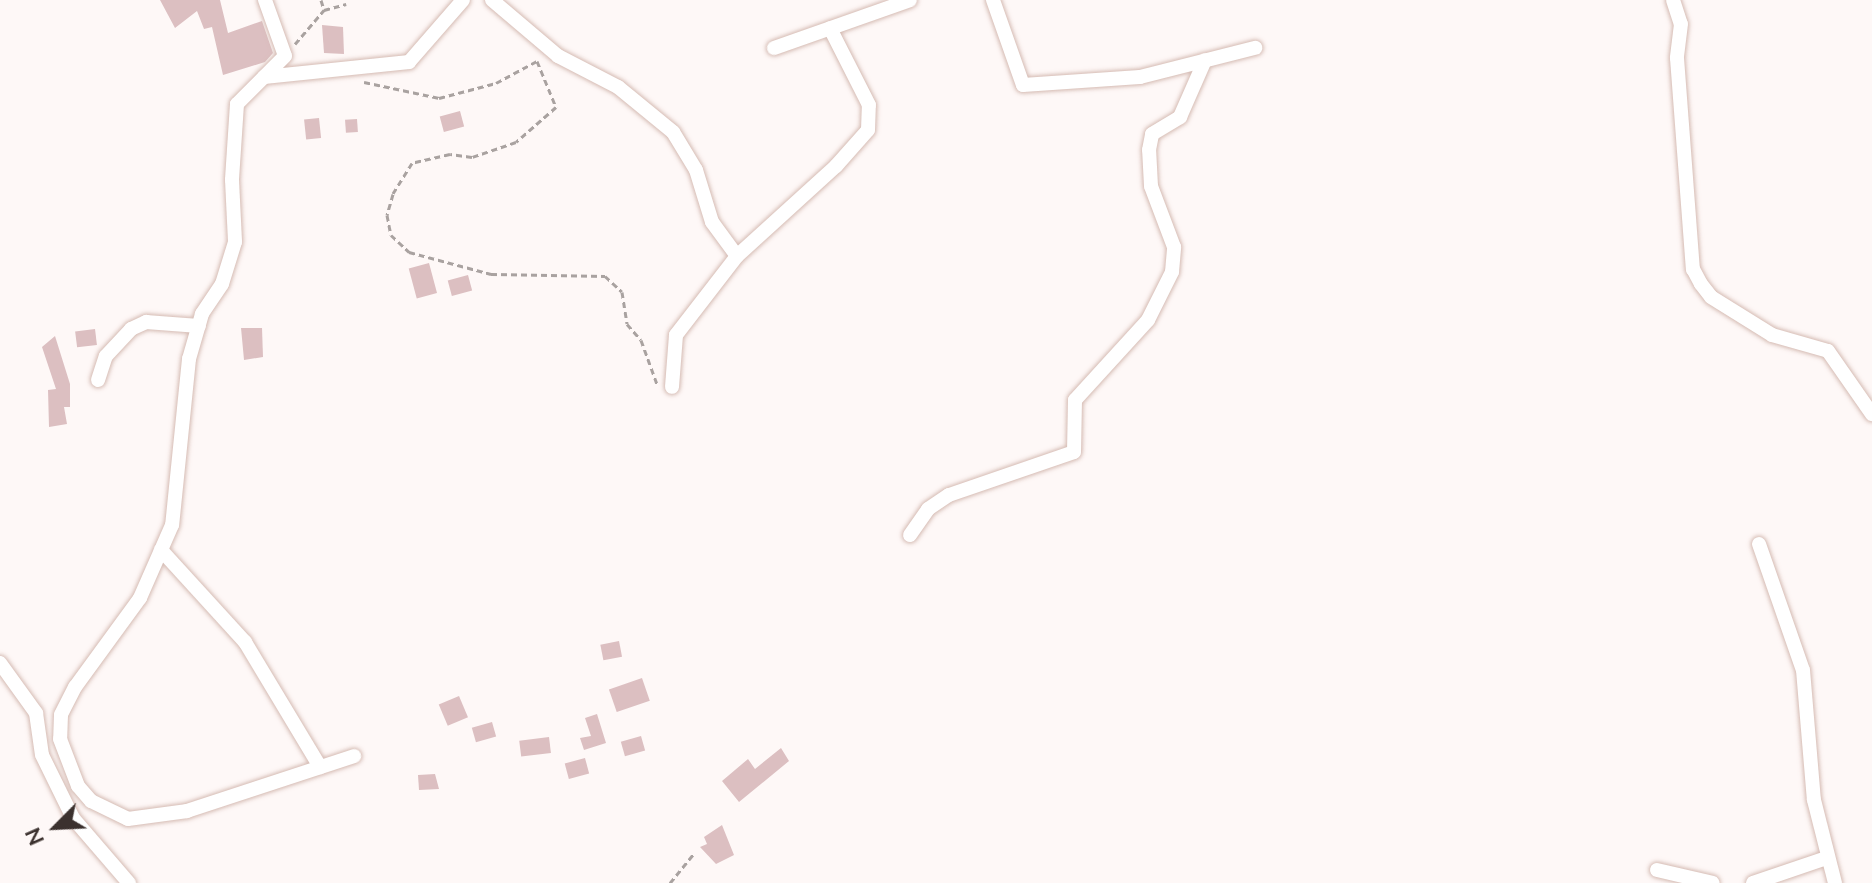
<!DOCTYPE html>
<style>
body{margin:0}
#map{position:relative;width:1872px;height:883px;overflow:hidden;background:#fef8f7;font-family:Mulish,sans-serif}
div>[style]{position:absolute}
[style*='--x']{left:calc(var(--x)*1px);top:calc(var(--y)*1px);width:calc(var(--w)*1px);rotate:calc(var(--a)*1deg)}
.building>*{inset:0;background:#dcbfc1;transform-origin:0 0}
.path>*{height:3px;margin-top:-1.5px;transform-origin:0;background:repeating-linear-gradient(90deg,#a9a2a0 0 6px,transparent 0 10px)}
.roads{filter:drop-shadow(0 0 2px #d5bbb3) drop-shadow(0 0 2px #d5bbb3)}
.minor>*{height:14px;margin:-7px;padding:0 7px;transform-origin:7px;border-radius:7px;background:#fff}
span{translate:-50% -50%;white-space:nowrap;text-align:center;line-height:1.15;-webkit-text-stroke:6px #fef8f7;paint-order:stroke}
.north{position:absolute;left:16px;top:787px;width:80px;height:80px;-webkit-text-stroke:6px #fef8f7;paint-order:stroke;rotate:246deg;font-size:22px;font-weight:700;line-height:32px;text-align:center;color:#3b312e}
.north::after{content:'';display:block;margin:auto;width:28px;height:36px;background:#3b312e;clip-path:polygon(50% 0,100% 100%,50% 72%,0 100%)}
</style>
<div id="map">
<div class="building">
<i style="clip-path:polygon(160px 0,220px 0,228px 33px,262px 21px,273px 53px,265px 62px,223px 75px,212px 27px,204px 29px,197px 11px,175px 28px)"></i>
<i style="clip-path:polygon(322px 25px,343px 27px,344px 54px,324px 53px)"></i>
<i style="left:460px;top:111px;width:16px;height:21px;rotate:75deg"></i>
<i style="left:319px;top:118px;width:20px;height:15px;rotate:84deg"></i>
<i style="left:357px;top:119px;width:13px;height:12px;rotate:86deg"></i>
<i style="left:429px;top:263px;width:31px;height:21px;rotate:75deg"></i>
<i style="left:468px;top:275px;width:16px;height:21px;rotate:75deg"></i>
<i style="clip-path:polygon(241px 328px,262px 328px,263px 357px,244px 360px)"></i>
<i style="left:95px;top:329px;width:16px;height:20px;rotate:83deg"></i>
<i style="clip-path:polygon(55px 336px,70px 384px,70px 407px,64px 407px,67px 424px,49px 427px,48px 390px,56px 389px,42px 347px)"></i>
<i style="left:619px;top:641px;width:16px;height:19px;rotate:79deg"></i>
<i style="left:642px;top:678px;width:24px;height:35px;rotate:71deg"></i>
<i style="left:459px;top:696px;width:23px;height:22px;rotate:67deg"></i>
<i style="clip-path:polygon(597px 714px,606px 743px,584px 750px,580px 738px,591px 736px,585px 718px)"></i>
<i style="left:492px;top:722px;width:15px;height:21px;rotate:74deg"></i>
<i style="left:641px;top:736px;width:15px;height:21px;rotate:74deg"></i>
<i style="left:549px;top:737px;width:16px;height:30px;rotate:83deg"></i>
<i style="clip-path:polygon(781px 748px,789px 761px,739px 802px,722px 781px,748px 759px,755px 769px)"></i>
<i style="left:585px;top:758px;width:16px;height:21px;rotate:75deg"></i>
<i style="clip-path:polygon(435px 774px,439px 789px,419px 790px,418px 775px)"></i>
<i style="clip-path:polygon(722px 825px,734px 855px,716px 864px,700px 847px,707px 844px,704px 837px)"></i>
</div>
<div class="path">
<i style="--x:321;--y:0;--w:10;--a:73"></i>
<i style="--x:295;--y:44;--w:45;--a:-49.5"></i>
<i style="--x:324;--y:10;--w:23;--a:-15"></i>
<i style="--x:364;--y:82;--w:77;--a:12"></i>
<i style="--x:439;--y:98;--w:59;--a:-14.7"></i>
<i style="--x:496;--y:83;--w:47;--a:-28.2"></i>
<i style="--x:537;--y:61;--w:50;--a:67.6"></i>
<i style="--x:556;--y:107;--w:53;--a:138.8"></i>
<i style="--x:516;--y:142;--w:46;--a:161.2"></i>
<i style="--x:472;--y:157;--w:22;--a:-172"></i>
<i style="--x:450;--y:154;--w:39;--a:167"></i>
<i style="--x:412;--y:163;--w:36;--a:122"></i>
<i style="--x:393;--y:194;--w:22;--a:106"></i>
<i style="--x:387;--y:215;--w:20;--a:79"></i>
<i style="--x:391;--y:235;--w:25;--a:43"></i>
<i style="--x:409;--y:252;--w:85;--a:15"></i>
<i style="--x:491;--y:274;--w:114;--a:1"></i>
<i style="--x:605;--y:276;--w:23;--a:43"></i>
<i style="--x:622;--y:292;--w:32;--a:81"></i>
<i style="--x:627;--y:324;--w:21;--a:49"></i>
<i style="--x:641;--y:340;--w:47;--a:70"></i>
<i style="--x:670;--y:883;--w:38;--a:-51"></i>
</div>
<div class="roads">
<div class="minor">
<i style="--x:265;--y:0;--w:59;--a:70.3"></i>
<i style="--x:285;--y:56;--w:68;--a:135"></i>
<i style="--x:237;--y:104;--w:76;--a:93.8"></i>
<i style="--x:232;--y:180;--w:62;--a:87.2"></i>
<i style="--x:235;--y:242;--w:44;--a:107.2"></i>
<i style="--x:222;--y:284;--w:36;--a:124"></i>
<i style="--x:202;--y:314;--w:47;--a:106.1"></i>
<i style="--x:189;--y:359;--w:167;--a:95.8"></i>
<i style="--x:172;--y:525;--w:80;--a:113.7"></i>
<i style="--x:140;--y:598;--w:110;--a:126.1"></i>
<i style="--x:75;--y:687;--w:31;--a:117"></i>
<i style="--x:61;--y:715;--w:24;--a:92"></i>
<i style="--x:60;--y:739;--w:50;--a:69"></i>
<i style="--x:78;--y:786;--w:20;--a:49"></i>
<i style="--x:91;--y:801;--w:41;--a:25.9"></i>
<i style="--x:128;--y:819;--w:60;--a:-7.7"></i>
<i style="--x:187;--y:811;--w:176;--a:-18.2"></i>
<i style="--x:492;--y:0;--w:87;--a:40.3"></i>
<i style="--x:558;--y:56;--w:68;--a:27.3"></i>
<i style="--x:618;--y:87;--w:71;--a:39.3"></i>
<i style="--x:673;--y:132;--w:44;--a:58.8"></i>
<i style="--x:696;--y:170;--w:54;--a:72.9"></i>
<i style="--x:712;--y:222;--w:42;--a:53.7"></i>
<i style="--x:737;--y:256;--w:100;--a:127.7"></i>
<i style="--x:676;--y:335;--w:52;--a:94.4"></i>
<i style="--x:993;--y:0;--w:90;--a:70.6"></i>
<i style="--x:1023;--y:85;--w:117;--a:-3.9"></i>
<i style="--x:1140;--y:77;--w:119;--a:-14.2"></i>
<i style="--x:1673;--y:0;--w:25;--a:72"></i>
<i style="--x:1681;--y:24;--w:34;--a:97"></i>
<i style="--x:1677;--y:58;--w:212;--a:85.7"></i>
<i style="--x:1693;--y:269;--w:17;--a:62"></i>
<i style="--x:1701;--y:284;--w:16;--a:52"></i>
<i style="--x:1711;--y:297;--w:72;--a:31.9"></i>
<i style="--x:1772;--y:335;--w:58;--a:15.9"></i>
<i style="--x:1828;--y:351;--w:77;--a:55.1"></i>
<i style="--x:774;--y:48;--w:144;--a:-19.4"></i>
<i style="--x:264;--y:77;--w:146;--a:-5.9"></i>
<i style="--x:409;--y:62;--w:82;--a:-48.9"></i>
<i style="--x:737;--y:256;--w:134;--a:-42.3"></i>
<i style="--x:836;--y:166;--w:48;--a:-48.4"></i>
<i style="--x:868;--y:130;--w:25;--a:-88"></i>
<i style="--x:869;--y:105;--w:86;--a:-116.9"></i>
<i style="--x:98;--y:380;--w:25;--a:-72"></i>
<i style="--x:106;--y:356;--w:37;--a:-47"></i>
<i style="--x:131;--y:329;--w:17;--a:-25"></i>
<i style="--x:146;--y:322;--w:53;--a:4.3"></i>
<i style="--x:910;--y:535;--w:32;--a:-55"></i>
<i style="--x:928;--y:509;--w:25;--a:-34"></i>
<i style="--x:949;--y:495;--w:132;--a:-19"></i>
<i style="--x:1074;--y:452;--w:52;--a:-88.9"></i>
<i style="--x:1075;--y:400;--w:108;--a:-47.6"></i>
<i style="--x:1148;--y:320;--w:54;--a:-63.4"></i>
<i style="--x:1172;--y:272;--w:25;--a:-85"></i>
<i style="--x:1174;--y:247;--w:65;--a:-110.7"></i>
<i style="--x:1151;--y:186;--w:36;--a:-93"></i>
<i style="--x:1149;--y:150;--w:16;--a:-79"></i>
<i style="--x:1152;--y:134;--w:33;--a:-31"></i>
<i style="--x:1180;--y:117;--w:62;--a:-66.3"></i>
<i style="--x:1759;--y:544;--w:133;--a:70.8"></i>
<i style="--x:1803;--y:670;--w:130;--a:85.2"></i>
<i style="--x:1814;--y:800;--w:86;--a:75.8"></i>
<i style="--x:161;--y:550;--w:125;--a:47.6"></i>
<i style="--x:245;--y:642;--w:146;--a:59"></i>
<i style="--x:0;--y:663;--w:62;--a:54.2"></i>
<i style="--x:36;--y:713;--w:42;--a:81.9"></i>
<i style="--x:42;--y:755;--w:70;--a:63.8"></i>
<i style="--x:73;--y:818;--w:86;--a:49.3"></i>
<i style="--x:1657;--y:870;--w:57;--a:13.1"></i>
<i style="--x:1753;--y:883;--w:78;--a:-18.7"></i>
</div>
</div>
<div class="north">N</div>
</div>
